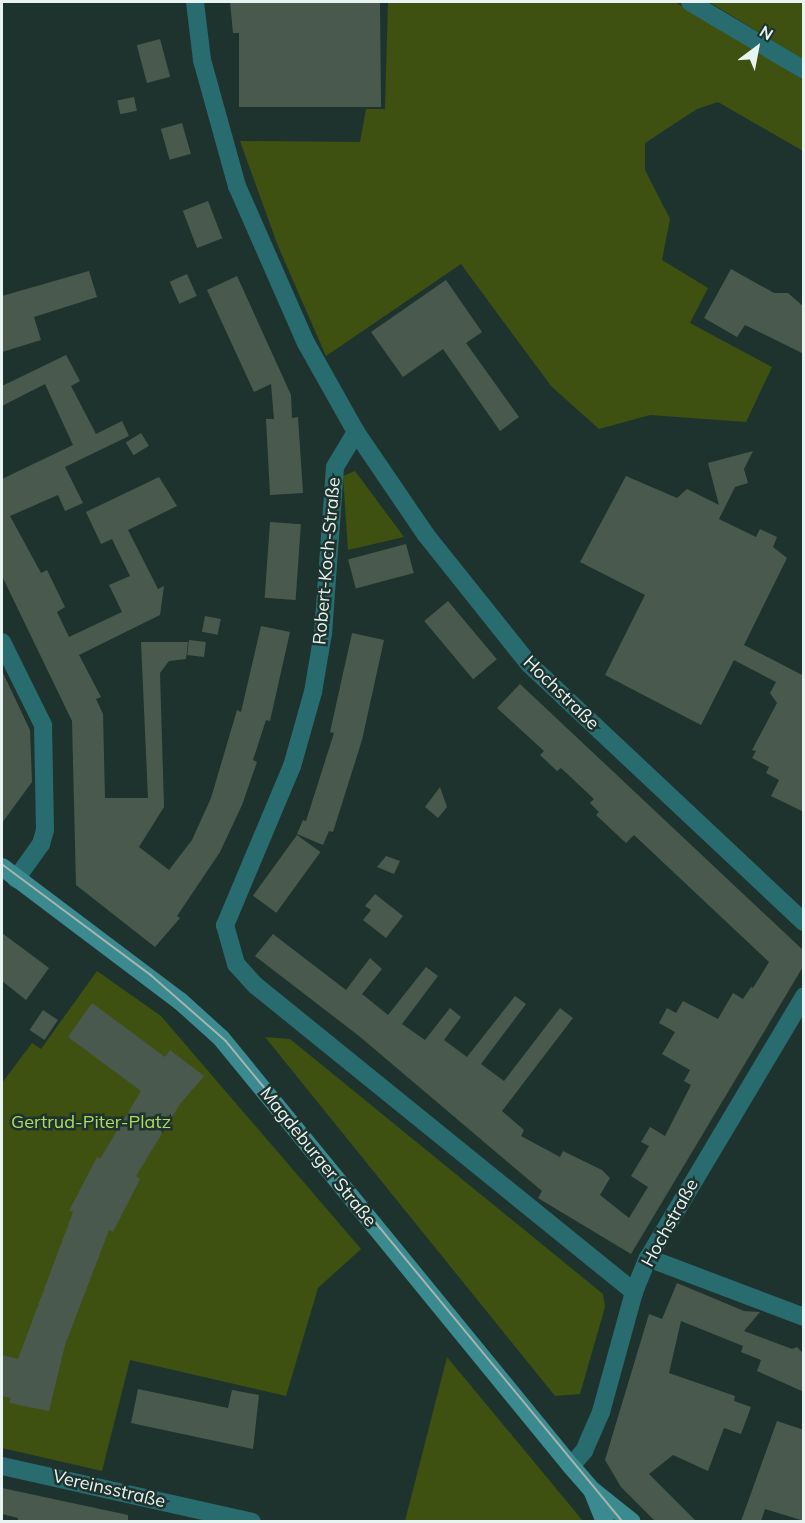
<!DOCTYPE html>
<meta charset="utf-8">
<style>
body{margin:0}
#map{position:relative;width:805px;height:1523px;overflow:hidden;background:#1f332e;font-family:Mulish,sans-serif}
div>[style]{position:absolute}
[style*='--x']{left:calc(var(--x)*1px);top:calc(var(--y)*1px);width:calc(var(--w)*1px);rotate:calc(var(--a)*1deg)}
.green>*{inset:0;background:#3e5111}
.building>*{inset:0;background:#4a594d;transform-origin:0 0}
.street>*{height:18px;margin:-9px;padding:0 9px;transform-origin:9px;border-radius:9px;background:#286c70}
.secondary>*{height:18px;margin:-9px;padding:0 9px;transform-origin:9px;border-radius:9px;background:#3b8a8f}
.tram>*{height:1.5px;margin:-0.75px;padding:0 0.75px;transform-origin:0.75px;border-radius:0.75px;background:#a5b4b0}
span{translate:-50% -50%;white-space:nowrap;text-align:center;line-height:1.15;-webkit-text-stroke:5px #1f332e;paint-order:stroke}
.street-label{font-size:18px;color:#e8f4f1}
.park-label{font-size:18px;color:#b2da5e}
.frame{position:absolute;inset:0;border:3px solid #e8f4f1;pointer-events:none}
.north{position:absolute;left:727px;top:18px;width:60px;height:60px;-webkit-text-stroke:4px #1f332e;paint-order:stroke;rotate:32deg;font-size:16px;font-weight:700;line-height:24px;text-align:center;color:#e8f4f1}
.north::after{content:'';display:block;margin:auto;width:21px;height:27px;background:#e8f4f1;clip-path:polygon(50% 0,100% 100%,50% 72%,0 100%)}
</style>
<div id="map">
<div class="green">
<i style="clip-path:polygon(388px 2px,675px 2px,803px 80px,803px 151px,718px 102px,697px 109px,645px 143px,645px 170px,670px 219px,662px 260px,708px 288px,690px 323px,772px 367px,746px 422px,650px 415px,599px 429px,551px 386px,461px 264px,326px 356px,278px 246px,240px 141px,360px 142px,366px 109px,385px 109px)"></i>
<i style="clip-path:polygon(709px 2px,803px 2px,803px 59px,801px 58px)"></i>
<i style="clip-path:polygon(355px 471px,404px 537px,348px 550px,343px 476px)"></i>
<i style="clip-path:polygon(97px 971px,161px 1016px,361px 1249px,318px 1288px,286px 1396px,130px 1360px,102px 1471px,2px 1448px,2px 1083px,32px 1043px,41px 1049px)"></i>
<i style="clip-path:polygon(265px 1037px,290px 1039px,603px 1294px,605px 1307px,580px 1394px,555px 1396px)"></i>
<i style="clip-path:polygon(447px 1357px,583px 1521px,405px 1521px)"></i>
</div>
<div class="building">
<i style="clip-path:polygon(230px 2px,380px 2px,381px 107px,239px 107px,239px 33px,233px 33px)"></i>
<i style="left:160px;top:39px;width:39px;height:24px;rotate:75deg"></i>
<i style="left:134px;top:97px;width:14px;height:17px;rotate:78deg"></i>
<i style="left:182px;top:123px;width:32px;height:22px;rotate:74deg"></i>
<i style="left:208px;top:201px;width:40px;height:27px;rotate:69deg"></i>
<i style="clip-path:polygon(731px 269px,774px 293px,788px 293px,804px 307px,804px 354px,745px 325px,737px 337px,704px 318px)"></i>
<i style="clip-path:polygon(89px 271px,97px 297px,34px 317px,41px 340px,2px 352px,2px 296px)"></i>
<i style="left:187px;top:274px;width:24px;height:19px;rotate:66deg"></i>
<i style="clip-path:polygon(237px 276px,291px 395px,292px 418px,298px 417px,303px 493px,270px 495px,266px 419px,274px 419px,271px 384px,254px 392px,207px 290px)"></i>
<i style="clip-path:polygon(446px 280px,482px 332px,466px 343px,519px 417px,500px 431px,443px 349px,403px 377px,371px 332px)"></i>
<i style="clip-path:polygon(66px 355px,80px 381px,71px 386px,96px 434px,122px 421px,129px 436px,65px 467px,83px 503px,65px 511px,58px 495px,10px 516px,41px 573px,47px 570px,65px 607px,57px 612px,69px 637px,122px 612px,109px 585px,130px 576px,112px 539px,101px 544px,86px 512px,159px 477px,177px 506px,128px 530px,158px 589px,164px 586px,160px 615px,79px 655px,101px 697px,96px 699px,103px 714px,105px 798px,148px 798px,141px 642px,188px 642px,186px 659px,169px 661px,160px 673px,164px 807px,139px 847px,169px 870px,192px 840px,211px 798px,237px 710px,241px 712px,261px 626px,290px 632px,270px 721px,266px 720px,253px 760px,257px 762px,242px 805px,220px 852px,177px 916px,180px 918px,155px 947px,76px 885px,72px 721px,2px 576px,2px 479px,73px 445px,45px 384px,2px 406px,2px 386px)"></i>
<i style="left:141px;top:433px;width:15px;height:18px;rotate:58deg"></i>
<i style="clip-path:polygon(753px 451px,744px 469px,748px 483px,735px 487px,719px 519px,756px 537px,760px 529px,777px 537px,773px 547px,787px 558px,744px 645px,804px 676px,804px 812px,771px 796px,779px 780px,766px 773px,769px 767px,752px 758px,756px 751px,752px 750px,777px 703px,770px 693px,776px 682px,734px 660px,701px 725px,605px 675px,645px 595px,580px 562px,626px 476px,677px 498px,687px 489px,719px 505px,708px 463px)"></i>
<i style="left:270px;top:522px;width:31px;height:76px;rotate:4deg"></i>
<i style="left:406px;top:544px;width:30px;height:60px;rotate:75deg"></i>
<i style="left:448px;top:601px;width:76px;height:31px;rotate:50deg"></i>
<i style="left:205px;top:616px;width:16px;height:16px;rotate:11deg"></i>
<i style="clip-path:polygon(352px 633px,384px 640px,362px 740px,333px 832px,329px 831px,323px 845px,297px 834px,303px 820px,306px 821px,334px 733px,330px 732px)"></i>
<i style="left:189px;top:640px;width:17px;height:15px;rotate:7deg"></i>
<i style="clip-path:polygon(2px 671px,30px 730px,32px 782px,2px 823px)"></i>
<i style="clip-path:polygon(520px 684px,804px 951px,804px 965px,631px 1254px,538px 1198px,542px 1191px,359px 1036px,255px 956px,273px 934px,346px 990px,370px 958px,382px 969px,362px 994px,388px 1015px,426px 967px,438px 976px,402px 1024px,425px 1040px,450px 1008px,461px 1017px,444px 1040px,467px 1057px,515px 996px,526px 1004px,481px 1064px,504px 1081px,560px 1008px,573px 1018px,502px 1111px,524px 1130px,521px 1136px,560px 1157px,563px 1151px,602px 1170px,610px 1178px,600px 1195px,629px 1218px,648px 1187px,631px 1176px,649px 1146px,641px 1142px,650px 1127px,665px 1136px,691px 1085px,684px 1081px,690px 1070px,662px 1054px,675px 1032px,659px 1023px,667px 1008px,676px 1013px,683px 1001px,718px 1019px,733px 993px,743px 999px,751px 987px,753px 988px,769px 962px,634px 835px,626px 843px,596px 815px,599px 812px,590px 803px,594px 799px,561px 768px,557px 771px,540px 755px,544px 751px,497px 708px)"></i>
<i style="clip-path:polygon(440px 787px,447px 807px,438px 818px,425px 807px)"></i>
<i style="left:297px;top:835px;width:29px;height:75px;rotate:36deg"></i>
<i style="clip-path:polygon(386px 856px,400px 861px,394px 874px,377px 867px)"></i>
<i style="clip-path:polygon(375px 894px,403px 916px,386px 938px,363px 920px,371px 910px,365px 906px)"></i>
<i style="clip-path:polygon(2px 933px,49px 968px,26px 1000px,2px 981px)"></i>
<i style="clip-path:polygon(92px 1003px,165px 1057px,170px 1050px,204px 1076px,180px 1104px,136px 1176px,140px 1179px,113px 1232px,109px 1230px,65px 1345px,49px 1411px,9px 1403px,11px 1398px,2px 1396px,2px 1355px,18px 1359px,73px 1212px,69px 1211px,97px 1157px,100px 1159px,141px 1091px,68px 1037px)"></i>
<i style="left:43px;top:1010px;width:18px;height:24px;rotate:34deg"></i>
<i style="clip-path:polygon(677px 1283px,744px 1311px,760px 1312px,744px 1331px,792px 1349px,797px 1347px,804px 1354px,804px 1392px,757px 1371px,761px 1360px,741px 1352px,743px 1346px,681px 1321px,669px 1373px,735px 1396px,734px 1401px,751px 1407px,741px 1434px,724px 1428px,708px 1471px,673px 1455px,649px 1474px,696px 1521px,655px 1521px,621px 1487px,605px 1460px,649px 1314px,662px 1319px)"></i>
<i style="clip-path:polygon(138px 1389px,228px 1408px,232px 1390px,259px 1395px,253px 1449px,131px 1423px)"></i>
<i style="clip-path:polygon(777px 1421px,804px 1430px,804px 1521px,765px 1509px,761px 1521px,741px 1521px)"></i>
<i style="clip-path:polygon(2px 1488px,128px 1515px,128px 1521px,18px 1521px,18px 1518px,2px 1514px)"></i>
</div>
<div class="street">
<i style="--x:195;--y:2;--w:58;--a:83.1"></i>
<i style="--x:202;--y:60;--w:131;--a:74.5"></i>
<i style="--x:237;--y:186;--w:171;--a:66.3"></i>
<i style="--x:306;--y:343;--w:102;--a:60.7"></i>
<i style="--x:356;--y:432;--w:125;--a:55.8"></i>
<i style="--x:426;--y:535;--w:165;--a:51.4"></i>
<i style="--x:529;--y:664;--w:377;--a:43.2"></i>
<i style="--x:690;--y:2;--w:133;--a:30.8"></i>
<i style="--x:356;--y:432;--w:41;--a:121"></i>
<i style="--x:335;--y:467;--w:166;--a:94.1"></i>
<i style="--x:323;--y:633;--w:60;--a:99.6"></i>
<i style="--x:313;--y:692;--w:77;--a:105.8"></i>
<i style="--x:292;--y:766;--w:173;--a:112.8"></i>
<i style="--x:225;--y:925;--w:41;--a:74.2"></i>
<i style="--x:236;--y:964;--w:28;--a:48"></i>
<i style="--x:255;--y:985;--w:488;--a:39"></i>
<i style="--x:2;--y:642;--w:93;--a:63.7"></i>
<i style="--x:43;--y:725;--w:105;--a:88.9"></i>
<i style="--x:45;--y:830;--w:15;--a:106"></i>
<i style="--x:41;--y:844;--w:43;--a:125.5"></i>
<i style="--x:648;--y:1258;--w:167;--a:20.7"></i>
<i style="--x:2;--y:1466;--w:256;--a:12.6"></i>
<i style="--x:571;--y:1466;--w:20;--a:-49"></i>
<i style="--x:584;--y:1451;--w:43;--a:-66.4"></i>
<i style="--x:601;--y:1412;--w:124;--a:-74.6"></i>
<i style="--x:634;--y:1292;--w:37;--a:-68"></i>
<i style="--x:648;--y:1258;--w:305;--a:-59.2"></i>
</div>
<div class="secondary">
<i style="--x:2;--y:867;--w:223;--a:37"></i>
<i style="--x:180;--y:1001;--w:55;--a:42.1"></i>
<i style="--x:221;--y:1038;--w:553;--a:50.73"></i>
<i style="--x:571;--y:1466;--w:32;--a:49"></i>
<i style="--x:592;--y:1490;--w:51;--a:38.7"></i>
<i style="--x:592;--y:1490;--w:35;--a:68"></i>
</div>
<div class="tram">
<i style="--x:2;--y:864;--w:186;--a:36.7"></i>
<i style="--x:151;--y:975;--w:100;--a:41.3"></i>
<i style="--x:226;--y:1041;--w:624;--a:50.46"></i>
</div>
<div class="street-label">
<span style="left:327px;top:561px;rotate:-85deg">Robert-Koch-Straße</span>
<span style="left:561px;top:693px;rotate:44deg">Hochstraße</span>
<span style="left:318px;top:1157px;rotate:51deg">Magdeburger Straße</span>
<span style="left:670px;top:1223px;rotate:-61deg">Hochstraße</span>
<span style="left:109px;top:1489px;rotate:13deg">Vereinsstraße</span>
</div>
<div class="park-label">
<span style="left:91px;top:1122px">Gertrud-Piter-Platz</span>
</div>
<div class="frame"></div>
<div class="north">N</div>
</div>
